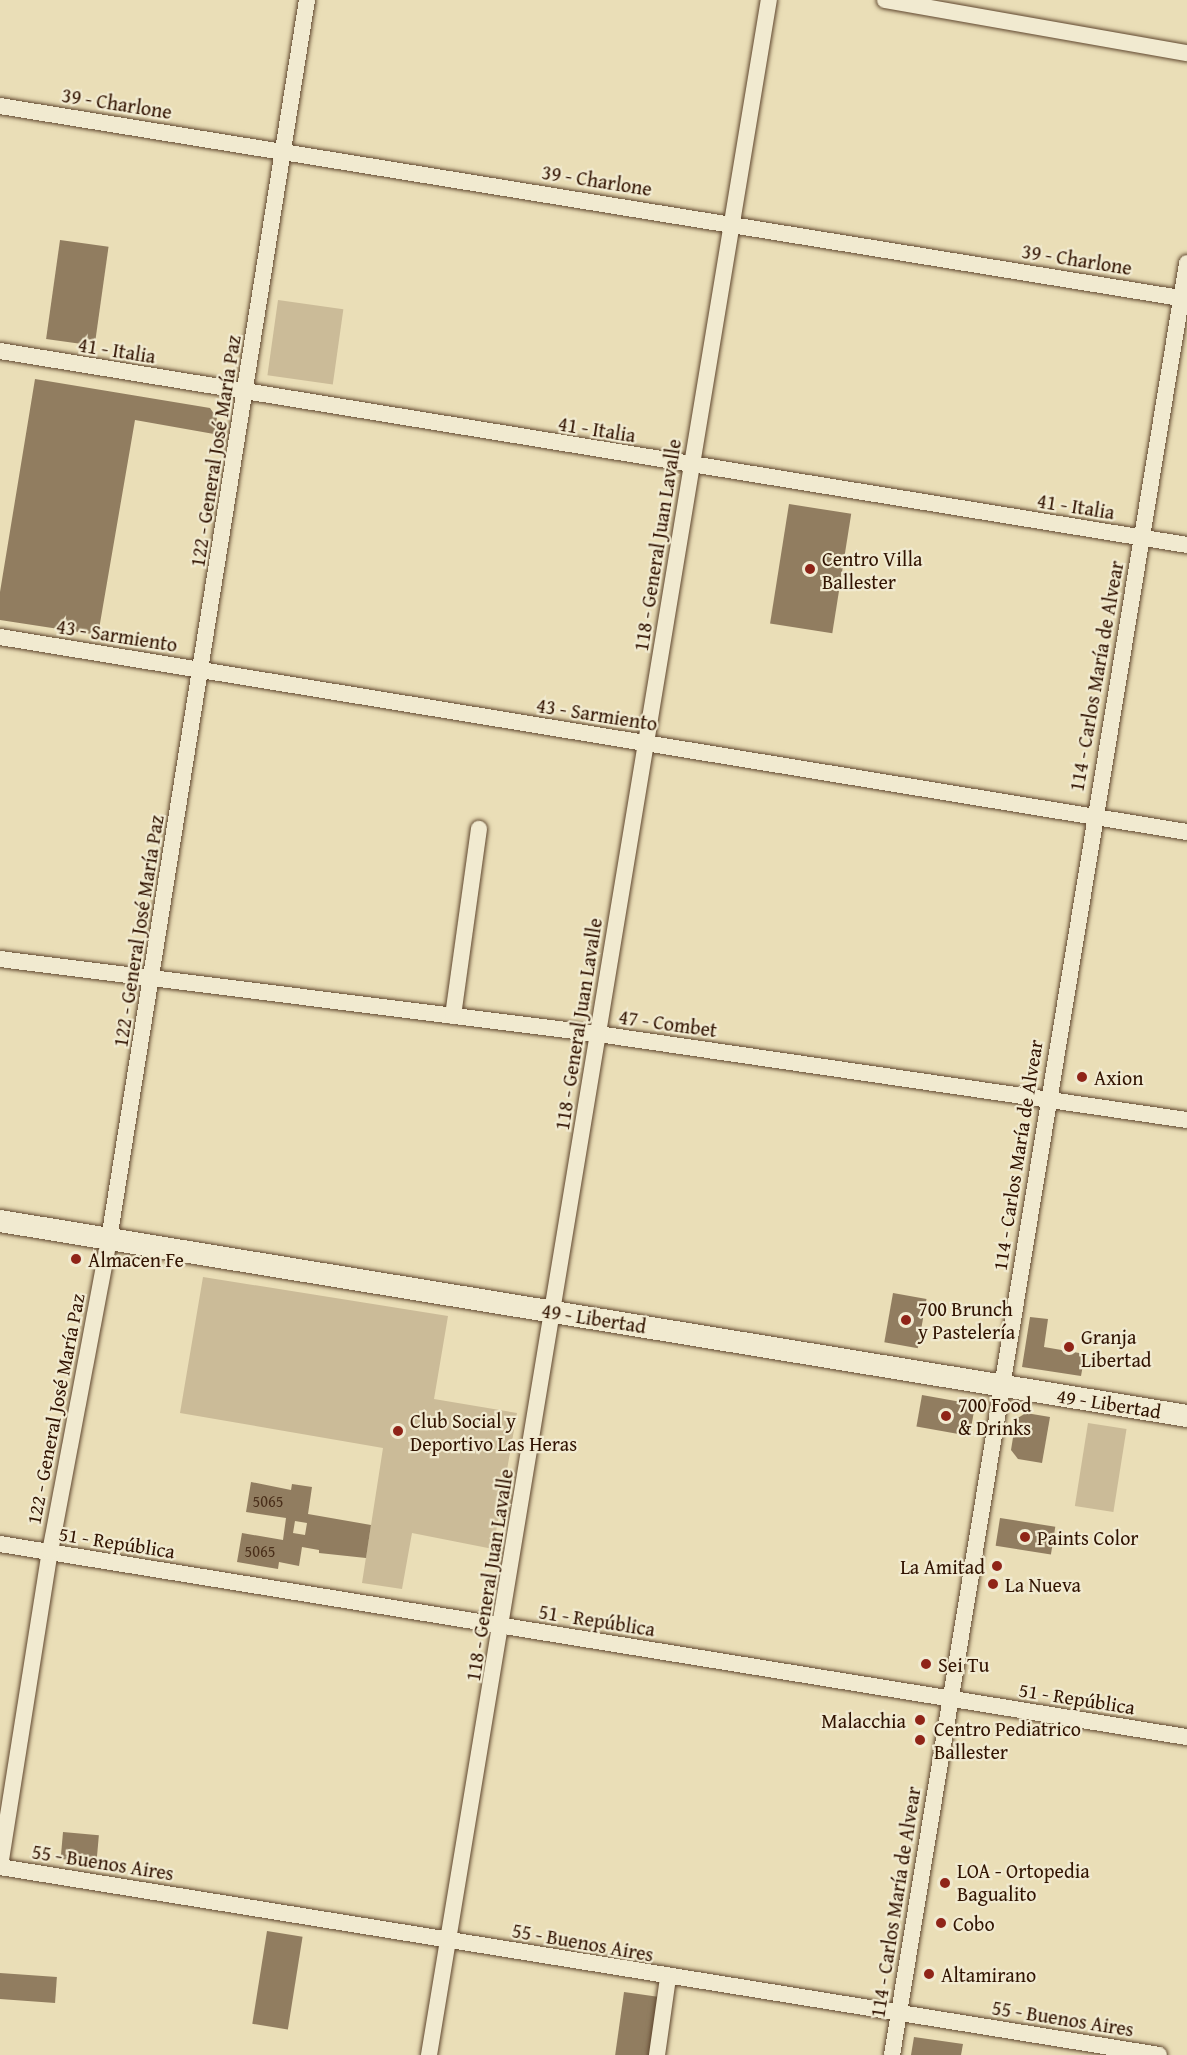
<!DOCTYPE html>
<meta charset="utf-8">
<style>
body{margin:0}
#map{position:relative;width:1187px;height:2055px;overflow:hidden;background:#eadeb7;font-family:"Gentium Book Plus",serif}
div>[style]{position:absolute}
[style*='--x']{left:calc(var(--x)*1px);top:calc(var(--y)*1px);width:calc(var(--w)*1px);rotate:calc(var(--a)*1deg)}
.green>*{inset:0;background:#cbbb98;transform-origin:0 0}
.building>*{inset:0;background:#917d60;transform-origin:0 0}
.roads{filter:drop-shadow(0 0 2px #5f462e) drop-shadow(0 0 2px #5f462e)}
.street>*{height:16px;margin:-8px;padding:0 8px;transform-origin:8px;border-radius:8px;background:#f1ead0}
.secondary>*{height:22px;margin:-11px;padding:0 11px;transform-origin:11px;border-radius:11px;background:#f1ead0}
.dots>*{width:16px;height:16px;translate:-50% -50%;box-sizing:border-box;border:3px solid #f1ead0;border-radius:50%}
span{translate:-50% -50%;white-space:nowrap;text-align:center;line-height:1.15;-webkit-text-stroke:4.5px #f1ead0;paint-order:stroke}
.number-label{font-size:16px;color:#492e19}
.number-label span{-webkit-text-stroke-width:0}
.street-label{font-size:20px;color:#311301}
.poi-label{font-size:20px;color:#311301}
.left{translate:0 -50%;text-align:left}
.right{translate:-100% -50%;text-align:right}
</style>
<div id="map">
<div class="green">
<i style="left:278px;top:300px;width:66px;height:76px;rotate:8deg"></i>
<i style="clip-path:polygon(203px 1277px,448px 1316px,434px 1399px,517px 1413px,493px 1549px,412px 1533px,402px 1589px,362px 1583px,383px 1448px,180px 1413px)"></i>
<i style="left:1088px;top:1423px;width:39px;height:84px;rotate:9deg"></i>
</div>
<div class="building">
<i style="left:60px;top:240px;width:49px;height:100px;rotate:8deg"></i>
<i style="clip-path:polygon(35px 379px,210px 408px,217px 418px,214px 434px,135px 420px,98px 635px,0 620px,0 592px)"></i>
<i style="left:789px;top:504px;width:63px;height:121px;rotate:9deg"></i>
<i style="left:893px;top:1293px;width:34px;height:50px;rotate:10deg"></i>
<i style="clip-path:polygon(1030px 1317px,1048px 1319px,1044px 1347px,1085px 1354px,1081px 1376px,1022px 1367px)"></i>
<i style="left:922px;top:1395px;width:54px;height:32px;rotate:10deg"></i>
<i style="clip-path:polygon(1026px 1413px,1050px 1417px,1042px 1463px,1018px 1459px,1011px 1450px,1016px 1419px)"></i>
<i style="clip-path:polygon(evenodd,251px 1482px,291px 1490px,292px 1484px,312px 1487px,308px 1514px,371px 1525px,366px 1558px,319px 1553px,319px 1550px,302px 1547px,299px 1566px,279px 1562px,278px 1569px,237px 1562px,242px 1533px,283px 1540px,286px 1518px,246px 1512px,251px 1482px,295px 1521px,307px 1523px,305px 1535px,293px 1533px,295px 1521px)"></i>
<i style="left:1000px;top:1518px;width:56px;height:28px;rotate:9deg"></i>
<i style="left:63px;top:1832px;width:36px;height:27px;rotate:5deg"></i>
<i style="left:267px;top:1931px;width:36px;height:94px;rotate:9deg"></i>
<i style="left:0;top:1973px;width:57px;height:26px;rotate:4deg"></i>
<i style="left:624px;top:1992px;width:34px;height:64px;rotate:8deg"></i>
<i style="clip-path:polygon(914px 2037px,963px 2044px,961px 2055px,911px 2055px)"></i>
</div>
<div class="roads">
<div class="street">
<i style="--x:885;--y:0;--w:307;--a:10"></i>
<i style="--x:0;--y:106;--w:1203;--a:9.24"></i>
<i style="--x:0;--y:351;--w:1203;--a:9.28"></i>
<i style="--x:0;--y:637;--w:1203;--a:9.33"></i>
<i style="--x:0;--y:959;--w:603;--a:7.15"></i>
<i style="--x:598;--y:1034;--w:595;--a:8.31"></i>
<i style="--x:453;--y:1016;--w:189;--a:-82.1"></i>
<i style="--x:0;--y:1544;--w:1203;--a:9.24"></i>
<i style="--x:0;--y:1866;--w:318;--a:-81"></i>
<i style="--x:50;--y:1552;--w:319;--a:-79.3"></i>
<i style="--x:109;--y:1239;--w:1255;--a:-80.92"></i>
<i style="--x:0;--y:1867;--w:1174;--a:9.21"></i>
<i style="--x:429;--y:2055;--w:2083;--a:-80.61"></i>
<i style="--x:657;--y:2055;--w:78;--a:-81.9"></i>
<i style="--x:892;--y:2055;--w:1816;--a:-80.65"></i>
</div>
<div class="secondary">
<i style="--x:0;--y:1221;--w:1203;--a:9.33"></i>
</div>
</div>
<div class="dots">
<i style="left:810px;top:569px;background:#8f2418"></i>
<i style="left:1082px;top:1077px;background:#8f2418"></i>
<i style="left:76px;top:1259px;background:#8f2418"></i>
<i style="left:906px;top:1320px;background:#8f2418"></i>
<i style="left:1069px;top:1347px;background:#8f2418"></i>
<i style="left:946px;top:1416px;background:#8f2418"></i>
<i style="left:398px;top:1431px;background:#8f2418"></i>
<i style="left:1025px;top:1537px;background:#8f2418"></i>
<i style="left:997px;top:1566px;background:#8f2418"></i>
<i style="left:993px;top:1584px;background:#8f2418"></i>
<i style="left:926px;top:1664px;background:#8f2418"></i>
<i style="left:920px;top:1720px;background:#8f2418"></i>
<i style="left:920px;top:1740px;background:#8f2418"></i>
<i style="left:945px;top:1883px;background:#8f2418"></i>
<i style="left:941px;top:1923px;background:#8f2418"></i>
<i style="left:929px;top:1974px;background:#8f2418"></i>
</div>
<div class="number-label">
<span style="left:268px;top:1501px">5065</span>
<span style="left:260px;top:1551px">5065</span>
</div>
<div class="street-label">
<span style="left:117px;top:103px;rotate:9deg">39 - Charlone</span>
<span style="left:597px;top:180px;rotate:9deg">39 - Charlone</span>
<span style="left:1077px;top:259px;rotate:9deg">39 - Charlone</span>
<span style="left:117px;top:350px;rotate:9deg">41 - Italia</span>
<span style="left:597px;top:429px;rotate:9deg">41 - Italia</span>
<span style="left:215px;top:451px;rotate:-81deg">122 - General José María Paz</span>
<span style="left:1076px;top:506px;rotate:9deg">41 - Italia</span>
<span style="left:657px;top:545px;rotate:-81deg">118 - General Juan Lavalle</span>
<span style="left:117px;top:635px;rotate:9deg">43 - Sarmiento</span>
<span style="left:1096px;top:676px;rotate:-80deg">114 - Carlos María de Alvear</span>
<span style="left:597px;top:714px;rotate:9deg">43 - Sarmiento</span>
<span style="left:138px;top:931px;rotate:-81deg">122 - General José María Paz</span>
<span style="left:668px;top:1023px;rotate:8deg">47 - Combet</span>
<span style="left:578px;top:1024px;rotate:-81deg">118 - General Juan Lavalle</span>
<span style="left:1017px;top:1155px;rotate:-81deg">114 - Carlos María de Alvear</span>
<span style="left:594px;top:1318px;rotate:9deg">49 - Libertad</span>
<span style="left:1109px;top:1403px;rotate:9deg">49 - Libertad</span>
<span style="left:55px;top:1409px;rotate:-79deg">122 - General José María Paz</span>
<span style="left:117px;top:1542px;rotate:9deg">51 - República</span>
<span style="left:489px;top:1575px;rotate:-81deg">118 - General Juan Lavalle</span>
<span style="left:597px;top:1620px;rotate:9deg">51 - República</span>
<span style="left:1077px;top:1698px;rotate:9deg">51 - República</span>
<span style="left:103px;top:1862px;rotate:9deg">55 - Buenos Aires</span>
<span style="left:895px;top:1902px;rotate:-81deg">114 - Carlos María de Alvear</span>
<span style="left:583px;top:1942px;rotate:10deg">55 - Buenos Aires</span>
<span style="left:1063px;top:2018px;rotate:9deg">55 - Buenos Aires</span>
</div>
<div class="poi-label">
<span class="left" style="left:822px;top:570px">Centro Villa<br>Ballester</span>
<span class="left" style="left:1094px;top:1077px">Axion</span>
<span class="left" style="left:88px;top:1259px">Almacen Fe</span>
<span class="left" style="left:918px;top:1320px">700 Brunch<br>y Pastelería</span>
<span class="left" style="left:1081px;top:1348px">Granja<br>Libertad</span>
<span class="left" style="left:958px;top:1416px">700 Food<br>&amp; Drinks</span>
<span class="left" style="left:410px;top:1432px">Club Social y<br>Deportivo Las Heras</span>
<span class="left" style="left:1037px;top:1537px">Paints Color</span>
<span class="right" style="left:985px;top:1566px">La Amitad</span>
<span class="left" style="left:1005px;top:1584px">La Nueva</span>
<span class="left" style="left:938px;top:1664px">Sei Tu</span>
<span class="right" style="left:906px;top:1720px">Malacchia</span>
<span class="left" style="left:934px;top:1740px">Centro Pediatrico<br>Ballester</span>
<span class="left" style="left:957px;top:1882px">LOA - Ortopedia<br>Bagualito</span>
<span class="left" style="left:953px;top:1923px">Cobo</span>
<span class="left" style="left:941px;top:1974px">Altamirano</span>
</div>
</div>
